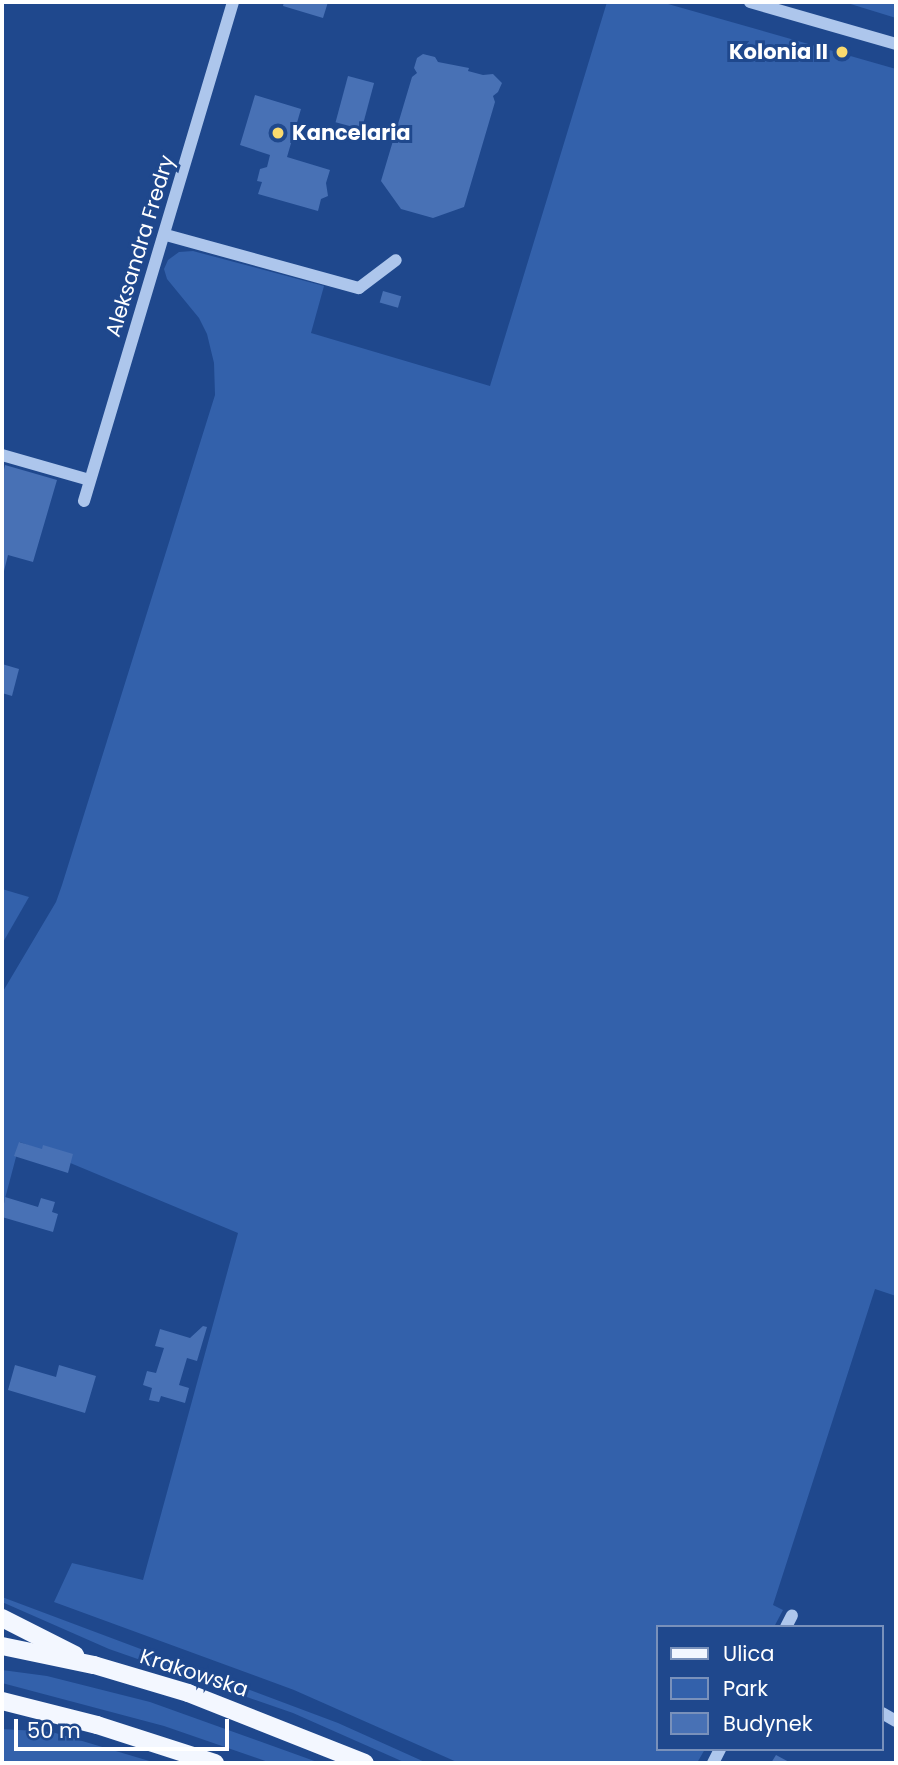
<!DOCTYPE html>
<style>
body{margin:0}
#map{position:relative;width:898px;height:1765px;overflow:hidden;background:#1f488d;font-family:Poppins,sans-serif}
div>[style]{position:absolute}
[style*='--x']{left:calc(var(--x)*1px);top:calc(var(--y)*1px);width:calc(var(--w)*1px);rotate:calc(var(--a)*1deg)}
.green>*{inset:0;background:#3361ab}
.building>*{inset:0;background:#4871b5;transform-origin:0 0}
.minor>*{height:12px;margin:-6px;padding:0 6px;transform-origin:6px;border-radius:6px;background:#adc6ec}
.major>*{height:18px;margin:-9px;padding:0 9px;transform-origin:9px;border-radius:9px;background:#f3f7ff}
.dots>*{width:19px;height:19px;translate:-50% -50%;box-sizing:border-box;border:4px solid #1f488d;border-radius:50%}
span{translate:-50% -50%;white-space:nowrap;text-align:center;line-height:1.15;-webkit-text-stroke:6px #1f488d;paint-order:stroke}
.poi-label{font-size:21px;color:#fff;font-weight:700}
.right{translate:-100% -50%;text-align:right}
.left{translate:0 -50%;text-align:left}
.street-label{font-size:21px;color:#fff}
.frame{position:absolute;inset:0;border:4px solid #fff;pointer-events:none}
.legend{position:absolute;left:656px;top:1625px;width:228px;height:126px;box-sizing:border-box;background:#1f488d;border:2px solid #7991bb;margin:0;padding:9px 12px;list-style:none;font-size:21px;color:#fff}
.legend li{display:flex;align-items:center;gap:14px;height:35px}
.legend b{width:35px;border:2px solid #7991bb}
.scale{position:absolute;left:14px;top:1719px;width:215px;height:32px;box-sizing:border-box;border:4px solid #fff;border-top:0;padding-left:9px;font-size:21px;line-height:24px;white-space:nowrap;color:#fff;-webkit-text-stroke:5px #1f488d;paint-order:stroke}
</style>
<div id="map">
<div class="green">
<i style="clip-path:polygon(607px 2px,661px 2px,896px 69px,896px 1296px,875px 1289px,773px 1605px,783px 1610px,774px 1627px,658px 1627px,658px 1749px,705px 1749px,697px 1763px,459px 1763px,294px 1690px,54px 1602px,72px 1563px,143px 1580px,238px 1233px,20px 1142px,2px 1210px,2px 993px,56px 902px,62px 885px,215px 395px,214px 363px,207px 334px,199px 318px,167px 279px,164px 269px,168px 260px,179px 252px,193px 251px,324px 286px,311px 333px,490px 386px)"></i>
<i style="clip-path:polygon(844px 2px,896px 2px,896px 18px)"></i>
<i style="clip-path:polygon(2px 889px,29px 897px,2px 944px)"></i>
<i style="clip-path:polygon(2px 1597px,338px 1723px,427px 1763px,406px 1763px,293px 1713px,109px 1649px,2px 1602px)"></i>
<i style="clip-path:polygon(2px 1670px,47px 1676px,150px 1702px,320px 1763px,271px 1763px,164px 1726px,2px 1683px)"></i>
<i style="clip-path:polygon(2px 1729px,52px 1732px,156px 1763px,6px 1763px,2px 1759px)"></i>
</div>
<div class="building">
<i style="clip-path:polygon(284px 2px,328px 2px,323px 18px,283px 6px)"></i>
<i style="clip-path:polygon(423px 54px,435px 57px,438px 62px,469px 68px,468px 71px,483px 75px,493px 74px,502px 83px,498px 92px,493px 96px,495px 102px,464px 207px,433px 218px,401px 209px,381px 181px,412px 77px,417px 73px,414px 68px,417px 58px)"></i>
<i style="left:348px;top:76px;width:27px;height:48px;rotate:15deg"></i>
<i style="clip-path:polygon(255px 95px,301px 109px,287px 157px,330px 170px,326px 183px,328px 196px,321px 199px,318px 211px,258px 194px,262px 182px,257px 181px,260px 169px,267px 167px,270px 155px,240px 145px)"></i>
<i style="left:383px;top:291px;width:19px;height:12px;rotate:16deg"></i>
<i style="clip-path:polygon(5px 465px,57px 480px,33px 562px,8px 555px,3px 575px,2px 478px)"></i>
<i style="clip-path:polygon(2px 664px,19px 669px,12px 696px,2px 693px)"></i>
<i style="clip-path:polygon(19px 1142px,42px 1149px,43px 1145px,73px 1154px,68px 1173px,14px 1156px)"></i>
<i style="clip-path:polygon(5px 1197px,38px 1207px,41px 1198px,55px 1202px,52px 1212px,58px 1214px,53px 1232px,2px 1217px)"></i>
<i style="clip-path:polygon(203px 1326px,207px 1327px,197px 1361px,187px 1358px,179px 1385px,189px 1388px,185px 1403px,161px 1396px,159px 1402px,149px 1400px,152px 1388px,143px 1385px,147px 1371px,156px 1373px,164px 1348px,155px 1346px,160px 1329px,190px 1338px)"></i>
<i style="clip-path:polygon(15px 1365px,56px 1377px,59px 1365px,96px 1376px,85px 1413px,8px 1390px)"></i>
<i style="clip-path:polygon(776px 1755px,791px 1763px,771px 1763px)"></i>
</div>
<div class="minor">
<i style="--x:750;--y:2;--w:152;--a:16"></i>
<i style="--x:166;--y:235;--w:200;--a:15.4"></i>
<i style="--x:359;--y:288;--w:46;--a:-37.1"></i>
<i style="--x:2;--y:455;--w:91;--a:15.9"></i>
<i style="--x:84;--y:501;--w:521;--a:-73.37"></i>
<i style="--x:786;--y:1627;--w:13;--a:-63"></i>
<i style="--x:882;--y:1713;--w:16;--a:30"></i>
<i style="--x:713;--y:1763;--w:16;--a:-63"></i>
</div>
<div class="major">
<i style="--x:2;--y:1618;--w:82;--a:26.9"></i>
<i style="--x:2;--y:1646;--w:94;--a:11.7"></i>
<i style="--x:94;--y:1665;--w:98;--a:16.6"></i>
<i style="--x:188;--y:1693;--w:190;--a:21.6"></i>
<i style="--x:2;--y:1701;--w:98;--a:14.2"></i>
<i style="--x:97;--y:1725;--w:124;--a:17.9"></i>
</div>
<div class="dots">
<i style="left:842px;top:52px;background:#fada6e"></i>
<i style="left:278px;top:133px;background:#fada6e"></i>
</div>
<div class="poi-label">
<span class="right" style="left:828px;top:52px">Kolonia II</span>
<span class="left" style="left:292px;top:133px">Kancelaria</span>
</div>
<div class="street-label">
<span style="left:140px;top:246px;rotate:-73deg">Aleksandra Fredry</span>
<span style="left:194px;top:1673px;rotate:18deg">Krakowska</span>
</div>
<div class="frame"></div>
<ul class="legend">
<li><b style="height:9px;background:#f3f7ff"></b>Ulica</li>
<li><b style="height:19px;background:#3361ab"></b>Park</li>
<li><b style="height:19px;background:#4871b5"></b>Budynek</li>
</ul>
<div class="scale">50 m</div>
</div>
